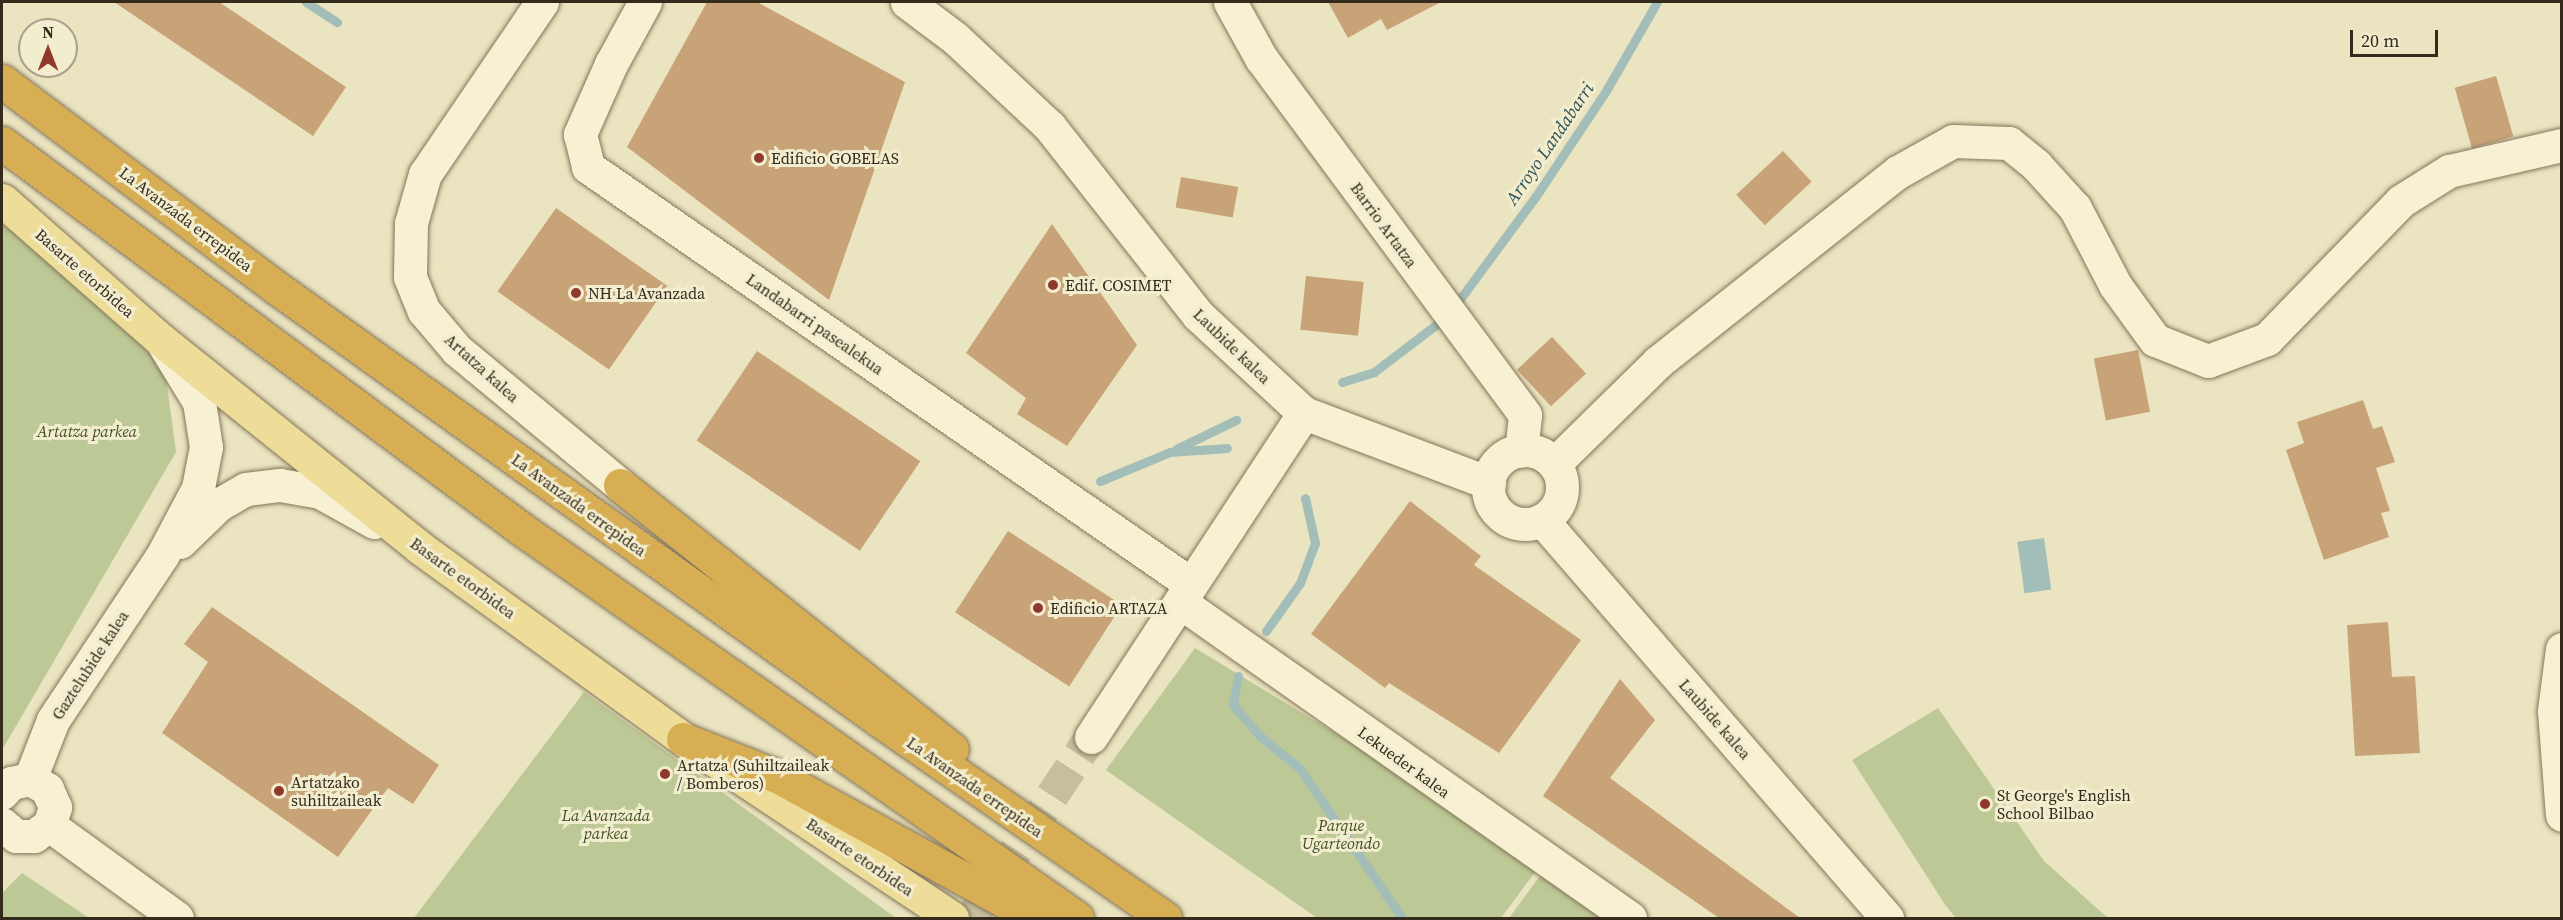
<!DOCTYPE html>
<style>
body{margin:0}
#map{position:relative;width:2563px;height:920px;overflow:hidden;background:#ebe4c0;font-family:"Source Serif 4",serif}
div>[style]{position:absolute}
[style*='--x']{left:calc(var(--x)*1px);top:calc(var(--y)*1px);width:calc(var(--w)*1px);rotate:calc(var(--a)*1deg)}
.green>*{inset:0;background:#bcc895}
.water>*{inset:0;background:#a3beb9;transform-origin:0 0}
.stream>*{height:9px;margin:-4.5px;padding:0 4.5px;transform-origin:4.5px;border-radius:4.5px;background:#a3beb9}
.building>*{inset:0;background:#c8a378;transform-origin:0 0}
.minor-tunnel>*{height:33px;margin-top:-16.5px;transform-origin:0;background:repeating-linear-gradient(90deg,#c6bf9f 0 33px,transparent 0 49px)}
.roads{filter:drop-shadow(0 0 2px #837559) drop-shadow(0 0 2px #837559)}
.minor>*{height:33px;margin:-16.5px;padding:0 16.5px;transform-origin:16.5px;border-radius:16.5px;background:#f7f0d3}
.minor>.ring{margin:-16.5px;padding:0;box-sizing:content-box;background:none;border:33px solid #f7f0d3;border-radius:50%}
.major>*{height:33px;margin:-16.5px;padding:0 16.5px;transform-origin:16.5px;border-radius:16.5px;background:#eddd99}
.highway>*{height:33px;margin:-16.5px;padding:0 16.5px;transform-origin:16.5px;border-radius:16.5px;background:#d8ae54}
.dots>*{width:16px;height:16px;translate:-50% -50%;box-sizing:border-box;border:3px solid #f3edcf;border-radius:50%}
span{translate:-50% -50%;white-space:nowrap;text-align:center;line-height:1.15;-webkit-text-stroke:6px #f3edcf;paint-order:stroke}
.poi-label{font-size:16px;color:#342b1d}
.left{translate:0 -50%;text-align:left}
.street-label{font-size:16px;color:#342b1d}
.park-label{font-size:16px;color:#3f4f24;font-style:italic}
.water-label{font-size:18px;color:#2d5153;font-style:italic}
.frame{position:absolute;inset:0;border:3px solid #342b1d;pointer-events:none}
.north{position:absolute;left:18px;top:18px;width:60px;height:60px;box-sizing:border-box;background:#f3edcf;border:2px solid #a79f88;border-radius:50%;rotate:0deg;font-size:16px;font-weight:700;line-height:24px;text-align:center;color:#342b1d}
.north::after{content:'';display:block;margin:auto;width:21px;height:27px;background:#8f382c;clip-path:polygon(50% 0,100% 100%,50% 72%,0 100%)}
.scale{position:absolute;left:2350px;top:30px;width:88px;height:27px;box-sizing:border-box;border:3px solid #342b1d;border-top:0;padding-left:8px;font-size:18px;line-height:21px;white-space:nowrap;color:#342b1d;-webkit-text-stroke:4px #f3edcf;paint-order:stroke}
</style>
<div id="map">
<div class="green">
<i style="clip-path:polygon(2px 224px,161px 340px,176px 452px,2px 750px)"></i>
<i style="clip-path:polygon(1195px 648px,1544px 860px,1501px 918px,1317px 918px,1106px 770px)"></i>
<i style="clip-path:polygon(584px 692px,896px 918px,414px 918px)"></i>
<i style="clip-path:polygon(1938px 708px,2044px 861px,2108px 918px,1956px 918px,1946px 906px,1852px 760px)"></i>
<i style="clip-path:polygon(22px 873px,89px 918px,2px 918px,2px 893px)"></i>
<i style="clip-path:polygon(1542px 873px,1610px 918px,1509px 918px)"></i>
</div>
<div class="water">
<i style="left:2044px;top:538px;width:52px;height:27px;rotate:82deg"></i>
</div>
<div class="stream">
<i style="--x:306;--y:2;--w:37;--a:33"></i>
<i style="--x:1460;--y:299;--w:128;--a:-53.6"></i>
<i style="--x:1536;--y:196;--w:128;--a:-56.4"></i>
<i style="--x:1607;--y:89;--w:100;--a:-60.1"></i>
<i style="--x:1342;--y:382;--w:34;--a:-17"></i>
<i style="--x:1374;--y:372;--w:79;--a:-37.3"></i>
<i style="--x:1176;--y:449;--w:67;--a:-25.8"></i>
<i style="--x:1100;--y:481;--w:76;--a:-22.5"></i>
<i style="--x:1170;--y:452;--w:57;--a:-4"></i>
<i style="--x:1266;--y:631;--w:59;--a:-54.7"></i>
<i style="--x:1300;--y:583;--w:43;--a:-69.4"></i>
<i style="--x:1315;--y:543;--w:46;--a:-102.5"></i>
<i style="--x:1238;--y:676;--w:29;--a:100"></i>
<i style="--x:1233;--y:705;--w:41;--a:48.9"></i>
<i style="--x:1260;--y:736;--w:52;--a:39.5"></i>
<i style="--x:1300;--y:769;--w:181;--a:55.6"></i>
</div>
<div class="building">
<i style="clip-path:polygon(114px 2px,219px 2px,346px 87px,313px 136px)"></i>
<i style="clip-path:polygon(707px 2px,757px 2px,905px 82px,829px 300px,627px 147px)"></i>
<i style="clip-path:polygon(1328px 2px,1441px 2px,1387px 30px,1381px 19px,1348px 38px)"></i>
<i style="left:2496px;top:76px;width:63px;height:43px;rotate:74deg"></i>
<i style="left:1783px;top:151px;width:42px;height:64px;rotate:47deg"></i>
<i style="left:1181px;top:177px;width:58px;height:31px;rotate:10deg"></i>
<i style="left:556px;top:208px;width:136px;height:102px;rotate:35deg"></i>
<i style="clip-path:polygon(1052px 224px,1137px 345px,1067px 446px,1017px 414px,1026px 398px,966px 353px)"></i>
<i style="left:1306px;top:276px;width:58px;height:54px;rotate:6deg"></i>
<i style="left:1552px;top:337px;width:50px;height:48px;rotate:47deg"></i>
<i style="left:2138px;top:350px;width:63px;height:45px;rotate:79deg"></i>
<i style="left:757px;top:351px;width:197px;height:108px;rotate:34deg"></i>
<i style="clip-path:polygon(2363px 400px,2373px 429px,2382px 426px,2395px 462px,2376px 468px,2390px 511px,2381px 513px,2389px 537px,2324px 560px,2286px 450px,2304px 443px,2297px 422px)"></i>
<i style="clip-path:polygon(1410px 501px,1481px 556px,1474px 565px,1581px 640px,1499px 753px,1389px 683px,1385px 688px,1311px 634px)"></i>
<i style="left:1008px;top:531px;width:136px;height:97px;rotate:33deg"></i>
<i style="clip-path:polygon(212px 607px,439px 765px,413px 804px,388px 788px,338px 857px,162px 733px,208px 662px,184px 644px)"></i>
<i style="clip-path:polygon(2388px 622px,2392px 677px,2415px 676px,2420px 753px,2355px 756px,2347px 625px)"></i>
<i style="clip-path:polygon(1620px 679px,1655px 720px,1610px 778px,1800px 918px,1719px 918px,1543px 796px)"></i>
</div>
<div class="minor-tunnel">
<i style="--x:971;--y:918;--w:217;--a:-56.5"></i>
</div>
<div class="roads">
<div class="minor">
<i style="--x:542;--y:2;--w:208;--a:124.2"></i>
<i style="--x:425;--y:174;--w:51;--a:105.9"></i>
<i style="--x:411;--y:223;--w:54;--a:91.1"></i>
<i style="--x:410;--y:277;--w:37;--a:68"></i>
<i style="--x:424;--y:311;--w:51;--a:49.8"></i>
<i style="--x:457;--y:350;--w:212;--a:39.6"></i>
<i style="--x:645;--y:2;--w:71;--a:118.7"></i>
<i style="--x:611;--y:64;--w:77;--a:113.9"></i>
<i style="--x:580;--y:134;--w:34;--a:76"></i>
<i style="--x:588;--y:167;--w:733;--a:34.67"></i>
<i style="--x:907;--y:2;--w:60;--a:36.9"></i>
<i style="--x:955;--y:38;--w:130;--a:43.1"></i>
<i style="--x:1050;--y:127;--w:239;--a:51.8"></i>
<i style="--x:1198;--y:315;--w:144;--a:42.8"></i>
<i style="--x:1304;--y:413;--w:198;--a:20.7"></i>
<i style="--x:1230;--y:2;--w:64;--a:61"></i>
<i style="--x:1261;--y:58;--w:444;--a:53.5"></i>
<i style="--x:1525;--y:415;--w:36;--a:96"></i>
<i class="ring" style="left:1488px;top:450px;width:41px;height:41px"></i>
<i style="--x:1554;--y:464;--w:146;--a:-44.4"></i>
<i style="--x:1658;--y:362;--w:306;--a:-38.4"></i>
<i style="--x:1898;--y:172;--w:63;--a:-29.4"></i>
<i style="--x:1953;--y:141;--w:56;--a:2"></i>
<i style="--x:2009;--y:143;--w:35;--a:39"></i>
<i style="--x:2036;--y:165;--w:58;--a:47.8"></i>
<i style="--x:2075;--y:208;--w:87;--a:62.5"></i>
<i style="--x:2115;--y:285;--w:68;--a:54"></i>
<i style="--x:2155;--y:340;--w:57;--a:21.6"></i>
<i style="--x:2208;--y:361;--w:63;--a:-20.4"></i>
<i style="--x:2267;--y:339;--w:192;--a:-45.8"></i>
<i style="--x:2401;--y:201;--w:57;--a:-32"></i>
<i style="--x:2449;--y:171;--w:116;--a:-13"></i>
<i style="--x:1542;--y:520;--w:527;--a:49.08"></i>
<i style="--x:180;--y:542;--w:53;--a:-44.2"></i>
<i style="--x:218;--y:505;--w:32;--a:-30"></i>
<i style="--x:246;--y:489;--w:34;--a:-7"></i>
<i style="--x:280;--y:485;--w:41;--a:9.9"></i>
<i style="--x:320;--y:492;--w:62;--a:29.1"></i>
<i style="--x:1180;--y:602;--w:550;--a:35.08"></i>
<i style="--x:2562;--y:649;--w:63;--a:97.4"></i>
<i style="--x:2554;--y:711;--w:104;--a:85.6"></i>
<i style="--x:1091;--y:737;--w:388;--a:-56.7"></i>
<i style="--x:30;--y:779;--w:63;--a:-68.7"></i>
<i style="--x:53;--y:720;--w:197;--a:-56.4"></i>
<i style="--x:162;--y:556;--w:77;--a:-62.1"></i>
<i style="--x:198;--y:488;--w:42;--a:-79"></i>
<i style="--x:206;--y:447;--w:46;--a:-98.8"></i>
<i style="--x:199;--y:402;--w:69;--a:-121.4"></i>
<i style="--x:2;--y:793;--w:13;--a:-48"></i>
<i style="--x:11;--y:783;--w:19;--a:-12"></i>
<i style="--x:30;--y:779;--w:20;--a:30"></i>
<i style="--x:47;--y:789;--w:20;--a:66"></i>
<i style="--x:55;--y:807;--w:19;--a:108"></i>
<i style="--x:49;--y:825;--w:19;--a:144"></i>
<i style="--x:34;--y:836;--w:18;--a:180"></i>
<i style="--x:16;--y:836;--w:18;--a:-139"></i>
<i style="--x:49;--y:825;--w:158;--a:36"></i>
</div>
<div class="major">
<i style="--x:2;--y:200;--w:212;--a:41.4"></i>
<i style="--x:161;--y:340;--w:331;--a:38.7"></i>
<i style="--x:419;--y:547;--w:326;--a:36"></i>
<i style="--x:683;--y:739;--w:323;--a:33.6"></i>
</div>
<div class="highway">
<i style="--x:2;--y:81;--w:344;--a:37"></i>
<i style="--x:277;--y:288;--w:741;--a:35.66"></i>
<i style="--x:879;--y:720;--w:348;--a:34.7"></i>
<i style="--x:2;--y:143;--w:645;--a:36.62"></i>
<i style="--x:520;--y:528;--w:680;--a:35"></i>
<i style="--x:620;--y:485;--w:424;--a:38.5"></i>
<i style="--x:683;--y:739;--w:103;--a:21.6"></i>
<i style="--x:779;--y:777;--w:293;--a:28.8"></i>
</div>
</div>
<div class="dots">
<i style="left:759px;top:158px;background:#8f382c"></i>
<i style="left:1053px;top:285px;background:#8f382c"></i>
<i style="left:576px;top:293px;background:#8f382c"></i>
<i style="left:1038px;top:608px;background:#8f382c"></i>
<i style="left:665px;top:774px;background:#8f382c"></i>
<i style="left:279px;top:791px;background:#8f382c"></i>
<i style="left:1985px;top:804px;background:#8f382c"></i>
</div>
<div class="poi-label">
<span class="left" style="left:771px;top:158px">Edificio GOBELAS</span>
<span class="left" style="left:1065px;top:285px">Edif. COSIMET</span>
<span class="left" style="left:588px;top:293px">NH La Avanzada</span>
<span class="left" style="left:1050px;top:608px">Edificio ARTAZA</span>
<span class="left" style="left:677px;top:774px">Artatza (Suhiltzaileak<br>/ Bomberos)</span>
<span class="left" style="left:291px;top:791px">Artatzako<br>suhiltzaileak</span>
<span class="left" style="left:1997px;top:804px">St George's English<br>School Bilbao</span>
</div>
<div class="street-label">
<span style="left:186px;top:219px;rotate:37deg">La Avanzada errepidea</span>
<span style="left:1384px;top:225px;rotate:54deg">Barrio Artatza</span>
<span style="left:85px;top:273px;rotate:41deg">Basarte etorbidea</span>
<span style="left:815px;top:324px;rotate:35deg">Landabarri pasealekua</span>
<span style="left:1232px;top:346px;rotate:44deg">Laubide kalea</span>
<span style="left:482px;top:368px;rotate:42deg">Artatza kalea</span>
<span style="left:579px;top:505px;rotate:36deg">La Avanzada errepidea</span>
<span style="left:463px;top:578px;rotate:36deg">Basarte etorbidea</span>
<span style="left:90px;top:665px;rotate:-57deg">Gaztelubide kalea</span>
<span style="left:1715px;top:719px;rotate:49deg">Laubide kalea</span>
<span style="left:1404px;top:762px;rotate:36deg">Lekueder kalea</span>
<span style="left:975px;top:787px;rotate:35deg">La Avanzada errepidea</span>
<span style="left:860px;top:857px;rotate:34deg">Basarte etorbidea</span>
</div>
<div class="park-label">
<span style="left:87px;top:431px">Artatza parkea</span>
<span style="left:606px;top:824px">La Avanzada<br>parkea</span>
<span style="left:1341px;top:834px">Parque<br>Ugarteondo</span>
</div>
<div class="water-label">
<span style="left:1550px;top:144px;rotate:-56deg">Arroyo Landabarri</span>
</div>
<div class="frame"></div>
<div class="north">N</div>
<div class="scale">20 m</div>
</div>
